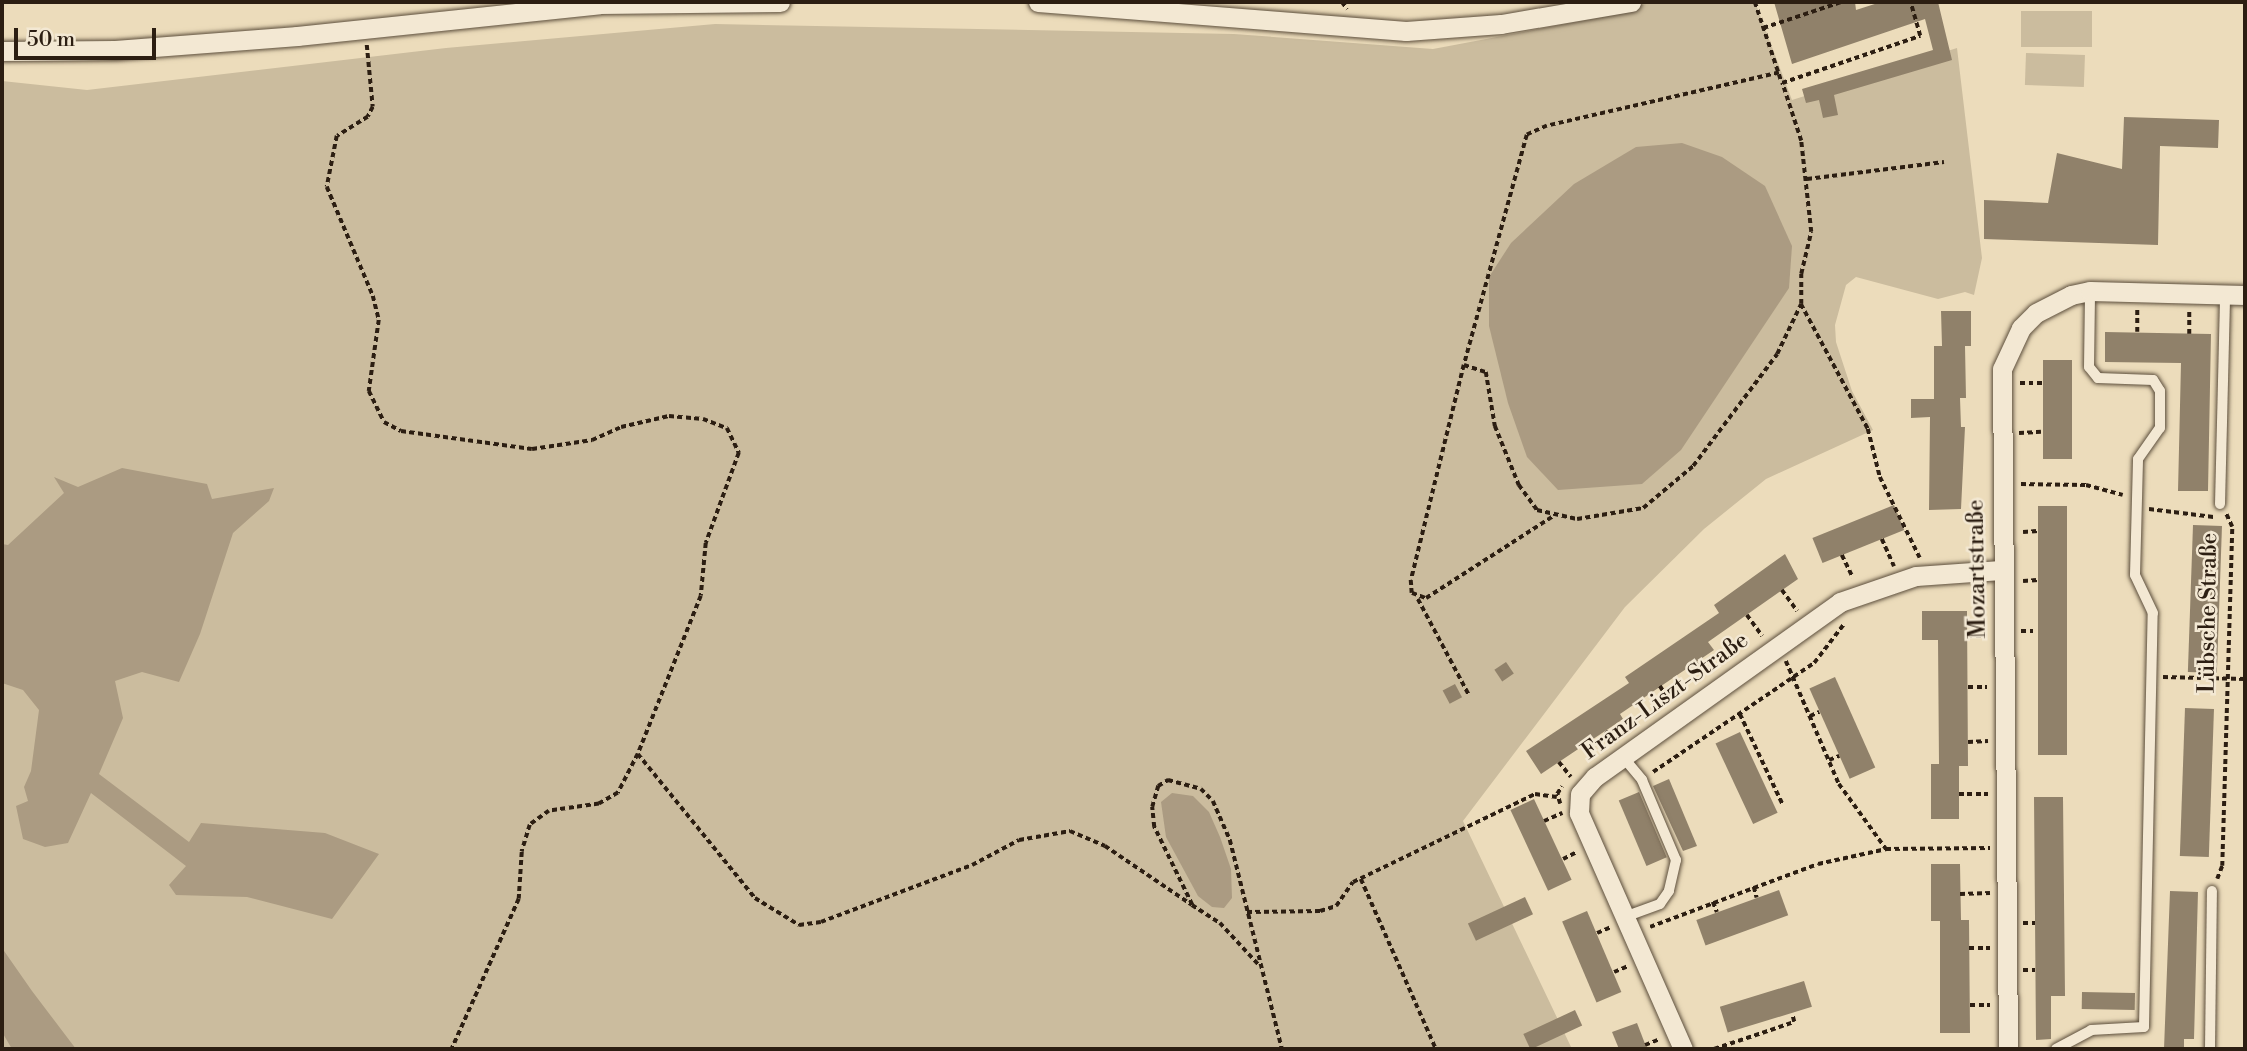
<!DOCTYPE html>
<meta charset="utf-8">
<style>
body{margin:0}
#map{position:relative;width:2247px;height:1051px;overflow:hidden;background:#ecdcbb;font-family:"Libre Bodoni",serif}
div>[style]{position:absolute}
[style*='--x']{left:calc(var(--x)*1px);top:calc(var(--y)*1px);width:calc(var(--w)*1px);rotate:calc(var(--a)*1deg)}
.green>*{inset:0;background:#cbbc9e;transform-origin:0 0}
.water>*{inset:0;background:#ab9b82}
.building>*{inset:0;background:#90816a;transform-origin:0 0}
.path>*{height:3.5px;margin-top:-1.75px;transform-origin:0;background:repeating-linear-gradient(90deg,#2c1e12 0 5px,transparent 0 8.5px)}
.roads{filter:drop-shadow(0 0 2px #5c4e3c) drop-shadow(0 0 2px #5c4e3c)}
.service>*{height:10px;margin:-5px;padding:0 5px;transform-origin:5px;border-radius:5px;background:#f3e8d3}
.minor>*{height:19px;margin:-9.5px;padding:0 9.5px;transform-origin:9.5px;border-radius:9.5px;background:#f3e8d3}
span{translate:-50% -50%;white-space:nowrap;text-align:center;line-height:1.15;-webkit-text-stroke:5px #f3e8d3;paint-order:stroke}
.street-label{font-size:23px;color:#2c1e12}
.frame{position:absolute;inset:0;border:4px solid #2c1e12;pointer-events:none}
.scale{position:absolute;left:14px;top:28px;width:142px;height:32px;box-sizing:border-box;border:4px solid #2c1e12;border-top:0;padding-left:9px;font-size:21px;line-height:24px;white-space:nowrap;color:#2c1e12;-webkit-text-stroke:5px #f3e8d3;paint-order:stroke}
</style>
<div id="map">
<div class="green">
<i style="clip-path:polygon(1652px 2px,1755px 2px,1792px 100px,1957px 48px,1982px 258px,1974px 295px,1965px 292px,1938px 299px,1856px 277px,1846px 285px,1835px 325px,1836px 342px,1852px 391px,1873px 430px,1766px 479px,1704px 529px,1625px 607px,1463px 821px,1572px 1049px,2px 1049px,2px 81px,87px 90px,446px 48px,715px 24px,1234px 34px,1433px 49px,1592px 19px)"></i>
<i style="left:2021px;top:11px;width:71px;height:36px"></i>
<i style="left:2026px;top:53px;width:59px;height:32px;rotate:2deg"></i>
</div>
<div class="water">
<i style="clip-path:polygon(1682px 143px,1722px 157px,1765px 186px,1792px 246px,1789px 288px,1681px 450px,1642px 484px,1558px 490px,1527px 457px,1508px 403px,1489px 326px,1489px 277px,1511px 243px,1574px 184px,1636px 147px)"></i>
<i style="clip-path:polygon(122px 468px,207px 484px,212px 499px,274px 488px,269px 501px,233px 533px,200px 634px,179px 682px,142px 672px,115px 681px,123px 718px,99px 774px,189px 842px,201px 823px,325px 833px,379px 854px,332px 919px,247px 897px,176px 895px,169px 885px,186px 866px,91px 793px,68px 843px,45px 847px,23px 839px,16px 806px,28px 801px,24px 787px,31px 771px,39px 710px,23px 690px,2px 683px,2px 544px,8px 545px,64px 493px,54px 477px,78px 487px)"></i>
<i style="clip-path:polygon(1172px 793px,1193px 796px,1209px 812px,1220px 837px,1231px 869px,1232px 898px,1224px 908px,1212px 907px,1198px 896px,1166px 837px,1161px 802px)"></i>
<i style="clip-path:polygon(2px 948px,32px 991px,76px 1049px,12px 1049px,2px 1032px)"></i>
</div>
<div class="building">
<i style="clip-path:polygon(1774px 2px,1855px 2px,1856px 10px,1881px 2px,1938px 2px,1952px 60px,1834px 95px,1838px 115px,1823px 118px,1819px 100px,1806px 103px,1802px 89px,1933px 50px,1925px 19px,1792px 64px)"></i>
<i style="clip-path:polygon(2124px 117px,2219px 120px,2218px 148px,2160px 146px,2158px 245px,1984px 239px,1984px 200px,2048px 203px,2057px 153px,2122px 169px)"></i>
<i style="clip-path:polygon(1941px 311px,1971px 311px,1971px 346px,1965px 346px,1966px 398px,1960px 398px,1961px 427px,1965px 427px,1961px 509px,1929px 510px,1930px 417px,1911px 418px,1911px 399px,1934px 399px,1934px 346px,1942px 346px)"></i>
<i style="clip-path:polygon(2105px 332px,2211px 334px,2208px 491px,2178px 491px,2181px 363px,2105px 362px)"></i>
<i style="left:2043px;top:360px;width:29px;height:99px"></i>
<i style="left:1894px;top:505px;width:27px;height:88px;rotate:68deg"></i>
<i style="left:2038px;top:506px;width:29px;height:249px"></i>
<i style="left:2193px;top:525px;width:29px;height:147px;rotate:2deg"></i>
<i style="clip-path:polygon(1785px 554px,1798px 579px,1708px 642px,1714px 650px,1620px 714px,1623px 719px,1541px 774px,1526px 751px,1629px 683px,1625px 677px,1719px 613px,1714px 605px)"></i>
<i style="clip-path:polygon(1922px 611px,1967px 611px,1968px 766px,1959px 766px,1959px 819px,1931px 819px,1931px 764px,1939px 764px,1938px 640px,1922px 640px)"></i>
<i style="left:1506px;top:662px;width:14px;height:14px;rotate:56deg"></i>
<i style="left:1835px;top:677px;width:99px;height:28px;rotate:66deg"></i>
<i style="left:1455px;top:684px;width:15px;height:14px;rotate:62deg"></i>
<i style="left:2185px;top:708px;width:29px;height:148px;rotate:2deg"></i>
<i style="left:1740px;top:732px;width:89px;height:27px;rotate:65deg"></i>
<i style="clip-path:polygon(1669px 779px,1697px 846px,1683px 851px,1653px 786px)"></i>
<i style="left:1639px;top:792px;width:71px;height:22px;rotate:67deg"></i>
<i style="clip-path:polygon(2034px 797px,2063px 797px,2065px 996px,2051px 996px,2051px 1039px,2036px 1040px)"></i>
<i style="left:1534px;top:799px;width:89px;height:26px;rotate:65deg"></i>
<i style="clip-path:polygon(1931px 864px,1960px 864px,1961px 920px,1969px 920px,1970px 1033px,1940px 1033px,1940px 921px,1931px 921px)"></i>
<i style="left:1779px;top:890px;width:27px;height:88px;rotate:70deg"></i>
<i style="clip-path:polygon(2170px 891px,2198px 892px,2194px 1039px,2184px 1039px,2184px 1049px,2164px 1049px)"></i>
<i style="left:1525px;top:897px;width:19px;height:63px;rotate:65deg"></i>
<i style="left:1587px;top:911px;width:88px;height:27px;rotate:67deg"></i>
<i style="left:1804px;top:981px;width:27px;height:88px;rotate:73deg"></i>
<i style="left:2082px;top:992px;width:53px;height:17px;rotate:1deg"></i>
<i style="left:1575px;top:1010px;width:17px;height:57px;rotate:65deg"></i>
<i style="clip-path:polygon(1637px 1023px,1647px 1049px,1619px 1049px,1612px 1032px)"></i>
</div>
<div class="path">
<i style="--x:1342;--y:2;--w:9;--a:54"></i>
<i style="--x:1755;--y:2;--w:85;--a:71.6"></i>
<i style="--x:1782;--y:83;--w:146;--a:-18.8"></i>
<i style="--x:1920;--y:36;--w:35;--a:-106"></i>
<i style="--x:1763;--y:28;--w:82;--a:-18.4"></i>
<i style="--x:367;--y:45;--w:62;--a:84.5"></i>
<i style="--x:373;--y:107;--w:11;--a:117"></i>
<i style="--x:368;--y:117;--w:36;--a:148"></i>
<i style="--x:337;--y:136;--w:52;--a:101.1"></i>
<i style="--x:327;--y:187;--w:118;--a:67.1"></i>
<i style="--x:373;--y:296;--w:25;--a:76"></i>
<i style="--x:379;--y:320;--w:72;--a:98"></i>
<i style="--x:369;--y:391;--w:34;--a:64"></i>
<i style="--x:384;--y:422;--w:19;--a:28"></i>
<i style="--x:401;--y:431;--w:132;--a:7.8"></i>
<i style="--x:532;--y:449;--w:61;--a:-8.5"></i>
<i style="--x:592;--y:440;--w:32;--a:-24"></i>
<i style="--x:621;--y:427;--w:49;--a:-12.9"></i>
<i style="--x:669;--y:416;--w:34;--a:5"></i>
<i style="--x:703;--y:419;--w:26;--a:21"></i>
<i style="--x:727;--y:428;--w:28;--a:64"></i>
<i style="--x:739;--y:453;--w:96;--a:110.1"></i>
<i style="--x:706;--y:543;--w:53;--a:95.4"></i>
<i style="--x:701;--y:596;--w:170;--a:111.7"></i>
<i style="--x:638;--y:754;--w:44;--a:117.1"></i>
<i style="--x:618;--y:793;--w:22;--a:150"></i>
<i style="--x:599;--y:804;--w:50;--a:172"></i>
<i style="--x:549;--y:811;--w:24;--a:144"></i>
<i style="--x:530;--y:825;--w:28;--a:107"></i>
<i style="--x:522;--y:852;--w:47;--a:93.7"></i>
<i style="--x:519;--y:899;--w:164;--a:114.1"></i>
<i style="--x:1779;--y:73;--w:238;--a:167.1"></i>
<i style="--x:1547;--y:126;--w:22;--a:156"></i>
<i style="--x:1527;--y:135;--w:238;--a:105.3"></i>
<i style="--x:1464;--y:365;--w:23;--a:18"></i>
<i style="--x:1486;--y:372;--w:55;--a:80.5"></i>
<i style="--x:1495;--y:426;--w:64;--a:67.9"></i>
<i style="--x:1519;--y:485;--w:31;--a:54"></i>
<i style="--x:1537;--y:510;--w:41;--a:12.7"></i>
<i style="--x:1577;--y:519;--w:67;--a:-9.5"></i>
<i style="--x:1643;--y:508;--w:65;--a:-40"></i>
<i style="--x:1693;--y:466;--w:140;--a:-53.1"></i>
<i style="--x:1777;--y:354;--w:55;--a:-64.4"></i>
<i style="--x:1801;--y:304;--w:30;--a:-90"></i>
<i style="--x:1801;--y:274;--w:43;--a:-76.6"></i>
<i style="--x:1811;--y:232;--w:92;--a:-96.3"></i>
<i style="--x:1801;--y:141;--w:61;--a:-108.1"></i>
<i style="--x:1807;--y:179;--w:138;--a:-7.1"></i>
<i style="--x:1801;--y:304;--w:142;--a:61.8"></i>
<i style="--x:1868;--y:429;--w:49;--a:76"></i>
<i style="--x:1880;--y:477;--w:90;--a:63.7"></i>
<i style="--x:2137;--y:332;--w:22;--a:-90"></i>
<i style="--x:2189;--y:334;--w:22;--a:-90"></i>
<i style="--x:1464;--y:365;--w:221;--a:103.8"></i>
<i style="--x:1411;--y:580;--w:13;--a:86"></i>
<i style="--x:1412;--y:593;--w:15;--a:20"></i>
<i style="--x:1426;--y:598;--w:153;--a:-32.8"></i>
<i style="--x:2020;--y:383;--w:22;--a:0"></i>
<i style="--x:2019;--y:433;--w:22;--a:-3"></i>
<i style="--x:2021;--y:484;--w:65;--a:0.9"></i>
<i style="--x:2086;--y:485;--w:38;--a:15"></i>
<i style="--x:2149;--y:509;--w:65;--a:7"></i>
<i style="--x:2023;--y:532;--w:15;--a:-4"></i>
<i style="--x:1882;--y:539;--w:30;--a:66"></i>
<i style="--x:1842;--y:555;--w:25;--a:64"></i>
<i style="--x:2023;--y:581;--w:15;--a:-4"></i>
<i style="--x:1782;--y:590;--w:26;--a:54"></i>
<i style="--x:1418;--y:599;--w:109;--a:62"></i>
<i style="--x:1747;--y:615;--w:26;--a:54"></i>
<i style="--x:2021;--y:631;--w:12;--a:0"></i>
<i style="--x:1967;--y:636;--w:20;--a:0"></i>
<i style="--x:1786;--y:661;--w:134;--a:66.7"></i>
<i style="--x:1839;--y:784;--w:80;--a:54.1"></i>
<i style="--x:1695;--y:662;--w:16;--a:55"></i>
<i style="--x:2163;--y:677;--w:82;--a:1.4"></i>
<i style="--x:1660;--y:686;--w:19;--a:58"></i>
<i style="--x:1968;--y:687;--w:19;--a:0"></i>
<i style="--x:1740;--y:714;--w:101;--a:64.7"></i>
<i style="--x:1810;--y:716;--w:10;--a:-24"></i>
<i style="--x:1606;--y:731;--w:12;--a:59"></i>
<i style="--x:1968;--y:742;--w:20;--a:-3"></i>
<i style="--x:638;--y:754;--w:186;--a:50.9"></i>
<i style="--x:755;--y:898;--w:52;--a:31.5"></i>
<i style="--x:799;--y:925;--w:22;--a:-8"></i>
<i style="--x:821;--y:922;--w:161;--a:-20.7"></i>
<i style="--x:972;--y:865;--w:53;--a:-28"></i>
<i style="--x:1019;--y:840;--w:52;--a:-10"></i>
<i style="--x:1070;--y:831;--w:38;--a:23"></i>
<i style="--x:1105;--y:846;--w:105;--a:34.1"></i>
<i style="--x:1192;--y:905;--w:87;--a:-116"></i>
<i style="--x:1154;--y:827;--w:20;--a:-96"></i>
<i style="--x:1152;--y:807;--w:22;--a:-74"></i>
<i style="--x:1158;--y:786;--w:12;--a:-31"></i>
<i style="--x:1168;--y:780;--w:34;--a:15"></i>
<i style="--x:1201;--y:789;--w:17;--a:45"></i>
<i style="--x:1213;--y:801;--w:43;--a:66.4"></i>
<i style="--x:1230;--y:840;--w:215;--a:76"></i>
<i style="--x:1829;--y:760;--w:11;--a:-22"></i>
<i style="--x:1559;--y:762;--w:19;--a:51"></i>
<i style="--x:1653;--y:772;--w:194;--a:-34.1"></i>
<i style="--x:1814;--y:663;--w:49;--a:-52.4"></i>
<i style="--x:1959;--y:794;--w:29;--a:0"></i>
<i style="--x:1560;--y:804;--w:10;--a:-107"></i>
<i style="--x:1557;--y:794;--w:9;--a:-58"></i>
<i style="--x:1544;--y:821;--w:20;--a:-24"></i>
<i style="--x:1563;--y:859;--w:16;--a:-27"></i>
<i style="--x:1361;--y:879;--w:186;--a:66.2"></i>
<i style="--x:2217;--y:879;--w:14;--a:-69"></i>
<i style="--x:2222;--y:866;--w:339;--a:-88.3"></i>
<i style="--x:2232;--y:527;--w:14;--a:-115"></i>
<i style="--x:1754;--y:887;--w:11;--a:75"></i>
<i style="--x:1960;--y:894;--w:30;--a:-2"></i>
<i style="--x:1713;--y:902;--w:11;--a:68"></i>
<i style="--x:1192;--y:905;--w:33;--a:33"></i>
<i style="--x:1220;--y:923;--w:56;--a:47.2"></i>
<i style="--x:1247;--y:912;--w:73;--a:-0.8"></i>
<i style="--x:1320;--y:911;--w:17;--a:-17"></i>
<i style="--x:1336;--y:906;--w:29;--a:-55"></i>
<i style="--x:1353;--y:882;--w:202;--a:-25.8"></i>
<i style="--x:1535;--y:794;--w:22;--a:8"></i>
<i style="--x:2023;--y:923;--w:12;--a:0"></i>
<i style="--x:1650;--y:927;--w:179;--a:-20.6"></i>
<i style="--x:1818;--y:864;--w:70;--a:-12.4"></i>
<i style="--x:1886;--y:849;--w:104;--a:-0.6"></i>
<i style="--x:1597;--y:933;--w:15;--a:-23"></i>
<i style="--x:1969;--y:948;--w:21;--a:0"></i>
<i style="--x:2023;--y:970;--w:12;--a:0"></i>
<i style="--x:1614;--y:972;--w:15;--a:-23"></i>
<i style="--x:1970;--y:1005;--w:20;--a:0"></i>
<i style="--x:1645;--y:1045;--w:16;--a:-22"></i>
<i style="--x:1714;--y:1049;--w:84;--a:-18.6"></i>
<i style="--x:1794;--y:1022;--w:8;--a:-104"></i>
</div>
<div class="roads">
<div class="service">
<i style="--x:2220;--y:504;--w:210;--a:-88.6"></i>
<i style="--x:1623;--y:757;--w:30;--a:50"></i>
<i style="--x:1642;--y:780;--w:87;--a:67"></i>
<i style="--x:1676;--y:860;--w:32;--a:103"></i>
<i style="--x:1669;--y:891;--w:16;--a:125"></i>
<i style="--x:1660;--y:904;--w:35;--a:160"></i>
<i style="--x:2056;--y:1049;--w:40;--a:-28"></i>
<i style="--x:2091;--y:1030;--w:53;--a:-3.2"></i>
<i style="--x:2144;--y:1027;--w:414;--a:-88.8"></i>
<i style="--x:2153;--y:613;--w:42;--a:-115.3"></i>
<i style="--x:2135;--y:575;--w:116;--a:-88.5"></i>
<i style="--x:2138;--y:459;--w:38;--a:-55"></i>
<i style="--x:2160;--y:428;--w:37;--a:-90"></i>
<i style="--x:2160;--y:391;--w:13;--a:-122"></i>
<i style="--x:2153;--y:380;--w:55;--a:-177.9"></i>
<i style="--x:2098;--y:378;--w:14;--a:-129"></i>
<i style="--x:2089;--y:367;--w:76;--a:-89.2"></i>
<i style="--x:2210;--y:1049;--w:158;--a:-89.3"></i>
</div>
<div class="minor">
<i style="--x:1038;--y:2;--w:369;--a:4.5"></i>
<i style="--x:1406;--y:31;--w:95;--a:-4.2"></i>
<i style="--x:1501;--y:24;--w:132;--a:-9.6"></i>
<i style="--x:2;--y:51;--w:113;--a:-0.5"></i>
<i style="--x:115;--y:50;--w:183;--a:-4.4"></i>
<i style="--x:297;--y:36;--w:304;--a:-6"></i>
<i style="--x:599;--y:4;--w:181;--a:-0.6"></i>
<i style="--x:1683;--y:1049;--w:258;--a:-113.8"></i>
<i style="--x:1579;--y:813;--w:19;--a:-87"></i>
<i style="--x:1580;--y:794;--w:23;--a:-49"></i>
<i style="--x:1595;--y:777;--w:301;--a:-35.5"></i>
<i style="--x:1840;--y:602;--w:80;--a:-18.9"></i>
<i style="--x:1916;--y:576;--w:85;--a:-4"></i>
<i style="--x:2008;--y:1049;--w:680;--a:-90.51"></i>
<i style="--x:2002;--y:369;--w:45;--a:-65.1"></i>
<i style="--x:2021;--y:328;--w:21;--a:-45"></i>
<i style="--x:2036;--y:313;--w:39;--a:-27"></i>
<i style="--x:2071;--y:295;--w:19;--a:-12"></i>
<i style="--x:2090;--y:291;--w:155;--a:1.5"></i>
</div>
</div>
<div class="street-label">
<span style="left:1977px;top:569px;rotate:-91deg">Mozartstraße</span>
<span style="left:2208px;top:613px;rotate:-89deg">Lübsche Straße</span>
<span style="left:1665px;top:696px;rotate:-36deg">Franz-Liszt-Straße</span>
</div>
<div class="frame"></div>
<div class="scale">50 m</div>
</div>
